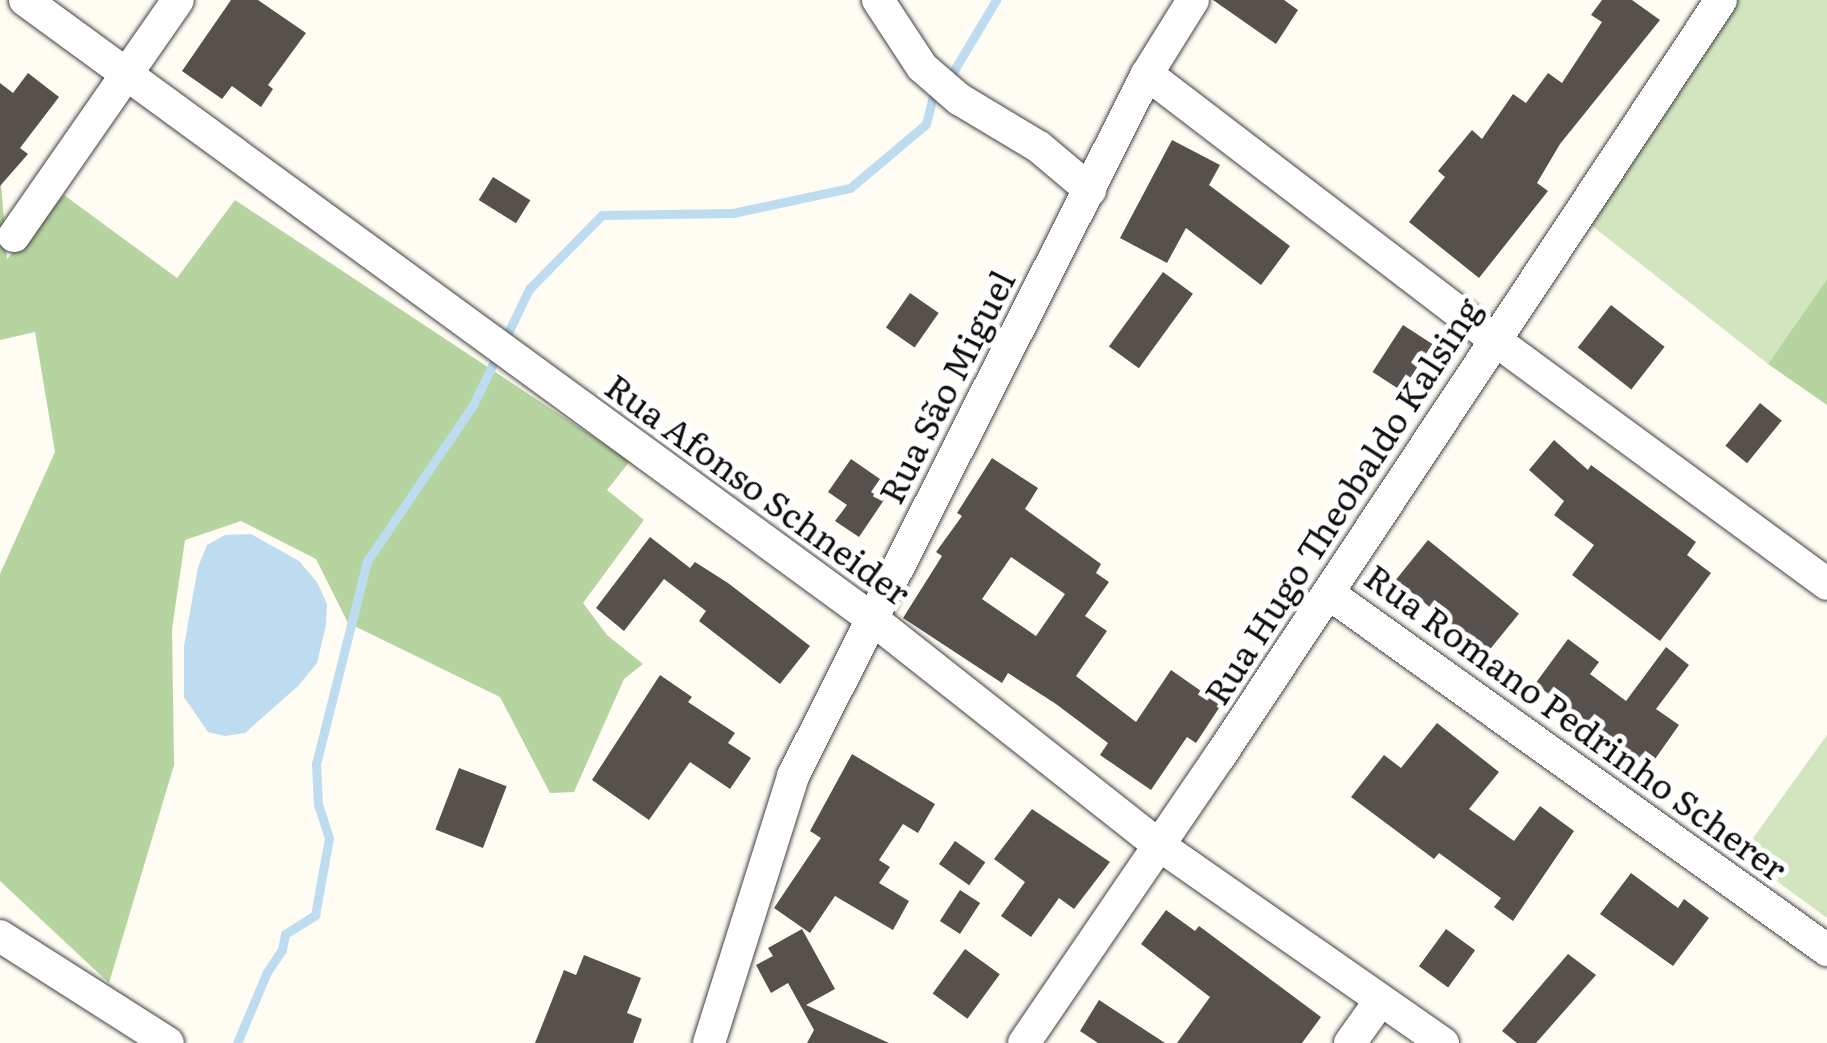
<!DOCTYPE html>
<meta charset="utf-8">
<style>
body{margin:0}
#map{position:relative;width:1827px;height:1043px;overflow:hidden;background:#fefcf3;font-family:Literata,serif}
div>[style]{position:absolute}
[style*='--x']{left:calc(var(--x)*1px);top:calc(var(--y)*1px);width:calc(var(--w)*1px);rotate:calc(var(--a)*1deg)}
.green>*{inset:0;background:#d2e5bf}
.forest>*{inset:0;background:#b6d4a0}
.water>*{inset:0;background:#bddcf0}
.stream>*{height:9px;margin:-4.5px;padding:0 4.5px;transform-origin:4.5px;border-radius:4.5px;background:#bddcf0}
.building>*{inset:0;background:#57514d;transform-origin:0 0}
.roads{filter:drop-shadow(0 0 2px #424242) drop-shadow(0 0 2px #424242)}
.street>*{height:32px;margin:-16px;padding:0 16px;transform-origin:16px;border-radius:16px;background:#fff}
span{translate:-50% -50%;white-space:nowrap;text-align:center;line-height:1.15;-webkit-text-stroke:10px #fff;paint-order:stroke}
.street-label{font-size:35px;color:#0f0f0f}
</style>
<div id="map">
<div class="green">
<i style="clip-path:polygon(1725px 0,1827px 0,1827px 279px,1768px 364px,1577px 214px)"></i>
<i style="clip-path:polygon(1827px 735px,1827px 918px,1741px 855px)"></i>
</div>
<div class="forest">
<i style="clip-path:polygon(0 170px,7px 259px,64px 195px,177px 278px,235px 200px,630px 461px,607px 490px,644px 520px,583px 603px,607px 635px,643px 664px,624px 679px,574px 792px,550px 793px,500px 697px,348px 623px,316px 559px,241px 521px,185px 540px,172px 629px,174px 765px,109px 983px,0 881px,0 574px,55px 452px,35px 332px,0 340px)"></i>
<i style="clip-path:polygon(1827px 279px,1827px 405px,1768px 364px)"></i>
</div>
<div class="water">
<i style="clip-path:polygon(251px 534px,299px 561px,317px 582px,327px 604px,326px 625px,317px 663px,298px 686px,245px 733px,225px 736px,208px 732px,184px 697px,184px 646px,198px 567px,207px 545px,225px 535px)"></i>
</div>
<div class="stream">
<i style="--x:950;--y:77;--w:90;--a:-59.1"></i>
<i style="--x:237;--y:1043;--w:77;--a:-67.1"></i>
<i style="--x:267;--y:972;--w:27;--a:-56"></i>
<i style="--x:282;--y:950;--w:16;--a:-79"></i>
<i style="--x:285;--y:934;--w:36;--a:-32"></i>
<i style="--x:315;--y:915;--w:78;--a:-79.7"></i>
<i style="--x:329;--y:838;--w:35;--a:-108"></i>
<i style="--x:318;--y:805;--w:41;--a:-92.8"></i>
<i style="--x:316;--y:764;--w:209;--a:-75.9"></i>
<i style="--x:367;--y:561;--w:189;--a:-55.8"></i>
<i style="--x:473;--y:405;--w:129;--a:-64.2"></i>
<i style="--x:529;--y:289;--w:104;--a:-45.4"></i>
<i style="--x:602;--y:215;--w:131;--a:-0.9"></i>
<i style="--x:733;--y:213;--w:120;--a:-12.1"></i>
<i style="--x:850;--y:188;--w:99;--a:-40.1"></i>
<i style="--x:926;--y:124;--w:32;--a:-76"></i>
</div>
<div class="building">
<i style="clip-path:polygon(231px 0,258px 0,306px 33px,268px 85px,273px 89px,261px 107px,232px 86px,222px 99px,182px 71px)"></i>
<i style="clip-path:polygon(1213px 0,1284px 0,1298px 10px,1276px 44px)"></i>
<i style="clip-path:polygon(1602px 0,1632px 0,1660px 20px,1560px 144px,1537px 183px,1548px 191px,1479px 278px,1409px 222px,1445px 177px,1438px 171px,1472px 130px,1482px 139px,1513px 94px,1526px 103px,1548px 73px,1562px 83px,1602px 22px,1591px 15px)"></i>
<i style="clip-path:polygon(28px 73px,59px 97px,20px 148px,28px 154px,0 186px,0 83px,13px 93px)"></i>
<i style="clip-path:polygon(1172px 140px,1220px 165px,1209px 185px,1290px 246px,1261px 285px,1186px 228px,1167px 263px,1120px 238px)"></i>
<i style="left:493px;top:177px;width:44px;height:27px;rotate:32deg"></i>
<i style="left:1163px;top:272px;width:37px;height:92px;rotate:36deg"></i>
<i style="left:910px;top:293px;width:35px;height:42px;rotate:35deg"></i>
<i style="left:1611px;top:305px;width:68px;height:54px;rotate:38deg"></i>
<i style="left:1403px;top:325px;width:35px;height:56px;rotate:33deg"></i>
<i style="left:1760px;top:403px;width:28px;height:55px;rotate:39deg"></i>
<i style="clip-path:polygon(1554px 440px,1588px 470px,1591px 465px,1696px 542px,1687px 555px,1711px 573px,1660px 641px,1572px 575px,1594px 545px,1554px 515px,1564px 501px,1529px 470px)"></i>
<i style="clip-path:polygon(evenodd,992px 458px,1038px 488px,1025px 509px,1101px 564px,1096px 573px,1109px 582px,1085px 616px,1107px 631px,1076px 676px,1136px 722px,1171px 670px,1221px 705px,1196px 743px,1187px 737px,1151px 790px,1100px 755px,1108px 743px,1056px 704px,1008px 673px,1002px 683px,903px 618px,942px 556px,936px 552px,962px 516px,957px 513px,992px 458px,1011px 557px,1065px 594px,1036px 636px,982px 599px,1011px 557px)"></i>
<i style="clip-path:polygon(851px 459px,880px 479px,871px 492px,884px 500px,859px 537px,835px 521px,847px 505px,828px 492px)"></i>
<i style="clip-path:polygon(650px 537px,690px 568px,695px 562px,728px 583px,810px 646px,780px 684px,699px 621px,706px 611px,664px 579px,624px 631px,596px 608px)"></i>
<i style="left:1428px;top:540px;width:117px;height:51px;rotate:39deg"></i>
<i style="clip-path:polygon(1568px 639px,1599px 662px,1590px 674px,1626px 701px,1666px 647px,1689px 665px,1656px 709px,1679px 725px,1641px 779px,1604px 752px,1613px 740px,1535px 684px)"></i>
<i style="clip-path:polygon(660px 675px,692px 697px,688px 702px,735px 733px,728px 743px,751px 758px,730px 789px,690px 762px,649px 820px,592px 780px)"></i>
<i style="clip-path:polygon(1437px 723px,1499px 772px,1469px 809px,1514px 841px,1540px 806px,1574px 831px,1513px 921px,1494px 907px,1501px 898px,1439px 853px,1434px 859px,1351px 797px,1384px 755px,1401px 768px)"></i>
<i style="clip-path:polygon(852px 754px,935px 804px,918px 833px,903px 824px,879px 860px,890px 867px,879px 883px,909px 901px,893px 930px,835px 896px,810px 933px,774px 908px,821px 838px,810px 831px)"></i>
<i style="left:459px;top:768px;width:51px;height:66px;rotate:21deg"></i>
<i style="clip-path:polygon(1032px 809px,1110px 862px,1074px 909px,1059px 898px,1031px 937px,1001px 916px,1025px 882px,994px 859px)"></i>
<i style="left:955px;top:841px;width:37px;height:28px;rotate:35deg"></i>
<i style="clip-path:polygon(1631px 873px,1678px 908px,1684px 899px,1709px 918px,1673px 966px,1600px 914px)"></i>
<i style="left:960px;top:890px;width:24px;height:37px;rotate:33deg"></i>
<i style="clip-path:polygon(1166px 910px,1195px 931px,1199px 926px,1321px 1017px,1302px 1043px,1177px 1043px,1210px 997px,1141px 944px)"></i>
<i style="clip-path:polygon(802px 929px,835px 989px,806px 1005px,889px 1043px,807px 1043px,814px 1030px,788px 983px,771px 993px,756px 965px,773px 956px,768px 948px)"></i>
<i style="left:1446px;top:929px;width:36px;height:46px;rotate:36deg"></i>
<i style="left:965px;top:949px;width:43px;height:55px;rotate:36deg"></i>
<i style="clip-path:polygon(1568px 954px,1596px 975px,1536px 1043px,1517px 1043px,1502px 1031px)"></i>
<i style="clip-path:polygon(584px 955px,641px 978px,627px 1013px,642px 1019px,633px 1043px,535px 1043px,564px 970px,576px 975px)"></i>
<i style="clip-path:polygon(1099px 1000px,1165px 1043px,1098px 1043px,1080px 1031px)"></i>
</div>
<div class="roads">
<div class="street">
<i style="--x:25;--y:0;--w:1048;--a:36.15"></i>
<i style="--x:871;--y:618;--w:363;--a:38.3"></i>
<i style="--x:1156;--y:843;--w:350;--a:34.9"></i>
<i style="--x:878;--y:0;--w:80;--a:56.7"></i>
<i style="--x:922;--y:67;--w:49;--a:40.9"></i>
<i style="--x:959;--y:99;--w:93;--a:31"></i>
<i style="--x:1039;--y:147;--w:67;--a:40.1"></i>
<i style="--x:1147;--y:74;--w:438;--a:37.4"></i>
<i style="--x:1495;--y:340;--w:412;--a:36.3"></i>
<i style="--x:14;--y:236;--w:287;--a:-55.2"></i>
<i style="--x:1328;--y:593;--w:614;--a:35.58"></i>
<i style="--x:0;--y:936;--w:199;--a:32.5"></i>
<i style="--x:709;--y:1043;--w:280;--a:-72.5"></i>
<i style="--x:793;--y:776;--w:786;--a:-63.24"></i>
<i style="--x:1147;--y:74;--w:87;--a:-58.1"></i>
<i style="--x:1024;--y:1043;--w:348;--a:-55.7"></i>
<i style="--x:1220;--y:756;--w:907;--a:-56.47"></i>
<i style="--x:1350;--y:1043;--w:52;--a:-54.5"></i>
</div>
</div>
<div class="street-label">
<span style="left:945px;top:386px;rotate:-63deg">Rua São Miguel</span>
<span style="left:759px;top:488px;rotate:36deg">Rua Afonso Schneider</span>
<span style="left:1341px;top:500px;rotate:-57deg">Rua Hugo Theobaldo Kalsing</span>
<span style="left:1577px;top:721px;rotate:36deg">Rua Romano Pedrinho Scherer</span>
</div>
</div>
